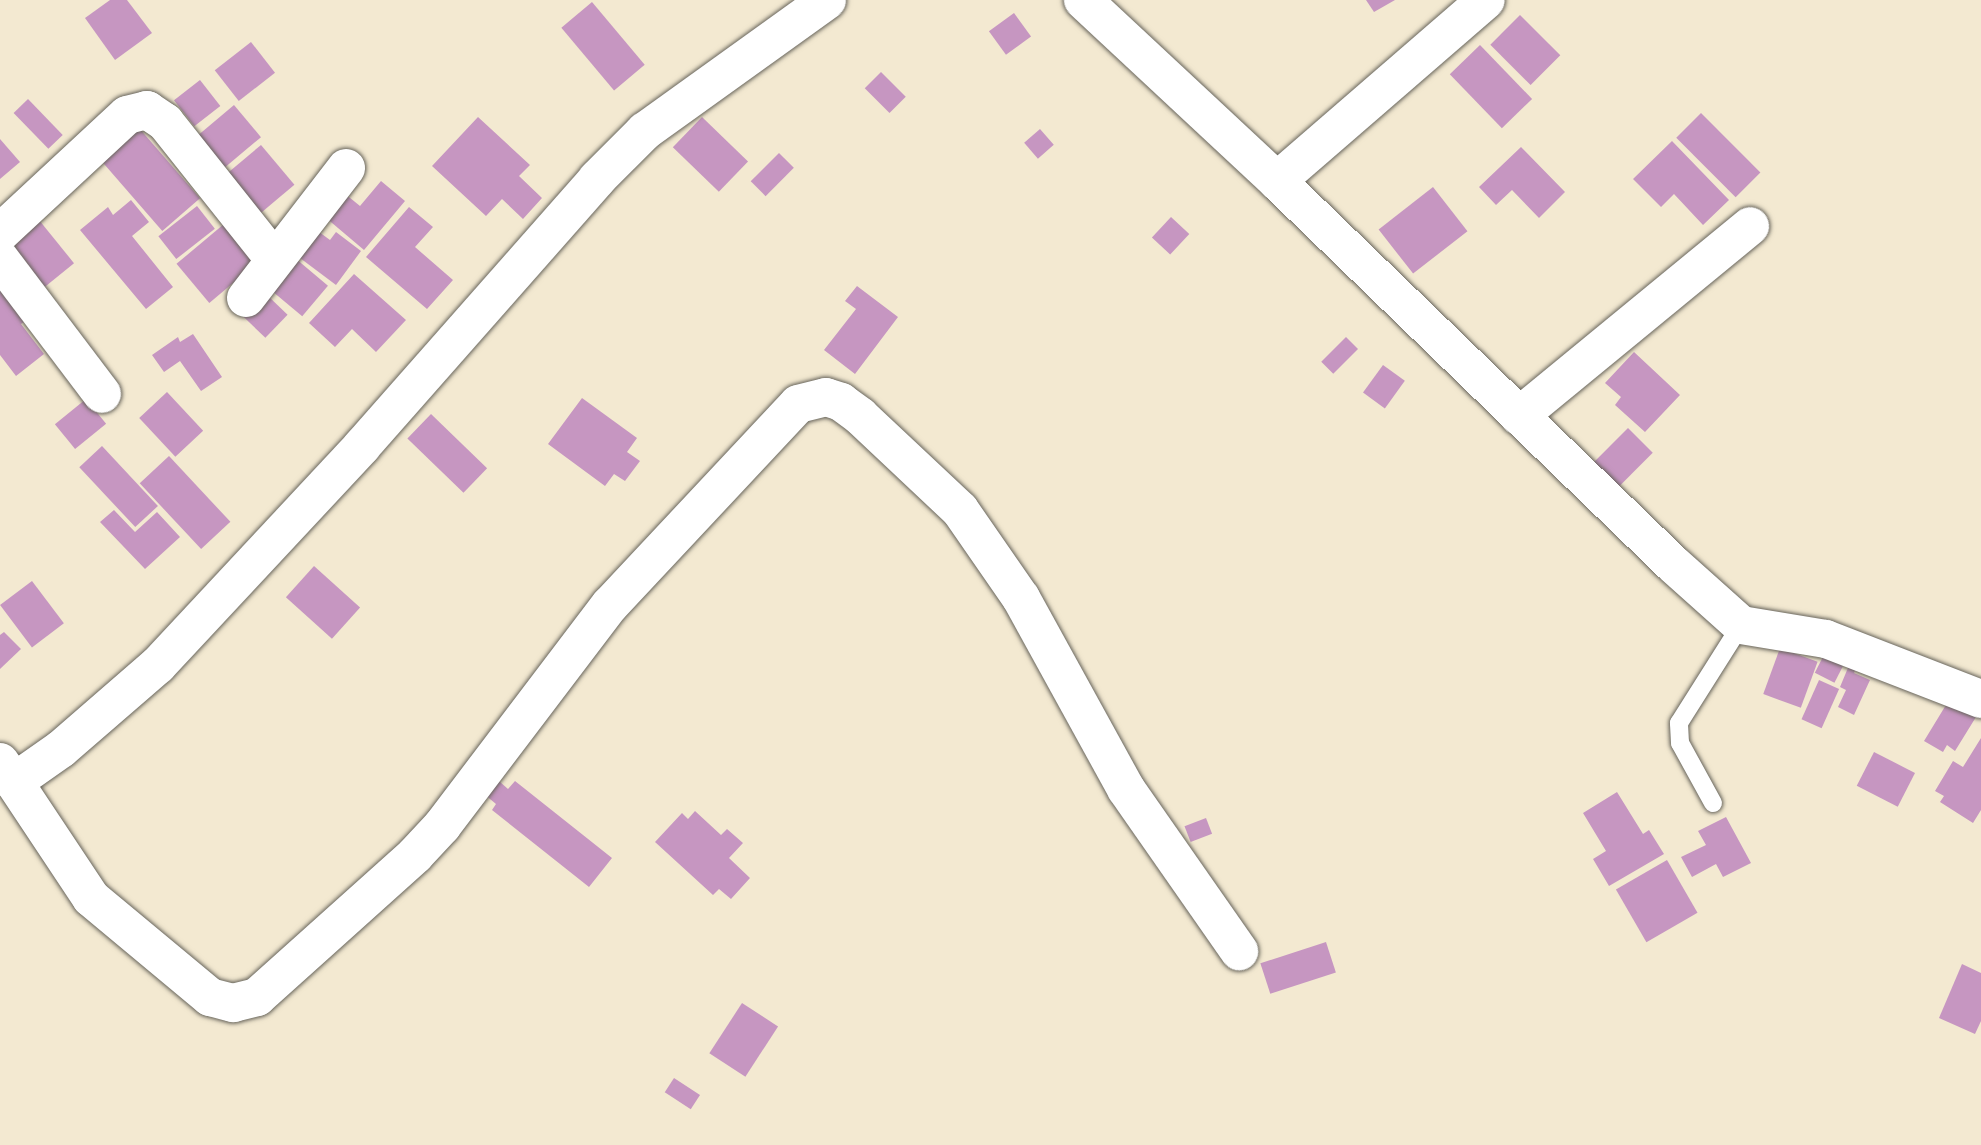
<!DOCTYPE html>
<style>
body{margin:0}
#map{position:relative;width:1981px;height:1145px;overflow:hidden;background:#f3e9d1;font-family:Kalam,sans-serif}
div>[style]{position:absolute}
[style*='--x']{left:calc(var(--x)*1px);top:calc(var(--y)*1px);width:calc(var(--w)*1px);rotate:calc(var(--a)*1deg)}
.building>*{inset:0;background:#c696c1;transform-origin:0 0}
.roads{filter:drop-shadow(0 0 2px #67645b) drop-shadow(0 0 2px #67645b)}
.lane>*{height:18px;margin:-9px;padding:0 9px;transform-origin:9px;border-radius:9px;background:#fff}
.street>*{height:38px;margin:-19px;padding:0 19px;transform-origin:19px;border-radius:19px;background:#fff}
span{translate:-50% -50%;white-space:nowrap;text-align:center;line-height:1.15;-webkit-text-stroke:7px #fbf7ec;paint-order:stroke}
</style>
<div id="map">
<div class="building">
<i style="clip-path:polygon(110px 0,127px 0,152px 33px,115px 60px,85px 18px)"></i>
<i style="clip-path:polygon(1366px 0,1395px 0,1374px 12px)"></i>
<i style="left:592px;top:2px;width:82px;height:40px;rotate:50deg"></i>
<i style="left:1014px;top:13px;width:29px;height:31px;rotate:54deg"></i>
<i style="left:1520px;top:15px;width:57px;height:42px;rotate:45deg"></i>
<i style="left:251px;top:42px;width:39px;height:46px;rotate:52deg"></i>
<i style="left:1480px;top:45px;width:75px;height:42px;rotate:46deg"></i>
<i style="left:881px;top:72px;width:35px;height:23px;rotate:45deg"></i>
<i style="left:200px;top:80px;width:33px;height:33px;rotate:52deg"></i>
<i style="left:28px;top:99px;width:50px;height:20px;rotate:46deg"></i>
<i style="left:234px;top:105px;width:42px;height:57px;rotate:50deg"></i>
<i style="left:1701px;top:113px;width:84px;height:35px;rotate:45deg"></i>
<i style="clip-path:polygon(478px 117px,530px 165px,519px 176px,542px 198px,523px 219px,502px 199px,486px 216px,432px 166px)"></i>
<i style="left:702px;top:117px;width:64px;height:42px;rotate:44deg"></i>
<i style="left:139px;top:128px;width:93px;height:50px;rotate:49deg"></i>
<i style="left:1040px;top:129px;width:21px;height:21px;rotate:49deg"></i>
<i style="clip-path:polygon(0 139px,20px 162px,0 179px)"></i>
<i style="clip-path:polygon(1672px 141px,1729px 200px,1703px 225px,1674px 194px,1661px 207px,1633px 179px)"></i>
<i style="left:261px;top:145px;width:52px;height:47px;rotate:50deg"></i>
<i style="clip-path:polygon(1521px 147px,1565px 192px,1539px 218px,1512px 190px,1496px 205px,1479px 187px)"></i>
<i style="left:779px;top:153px;width:21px;height:40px;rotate:45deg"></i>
<i style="clip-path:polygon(381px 181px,405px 201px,364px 250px,325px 217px,344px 193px,360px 206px)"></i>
<i style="left:1433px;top:187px;width:56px;height:69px;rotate:52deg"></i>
<i style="clip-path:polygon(131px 200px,149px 222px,132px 236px,173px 287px,146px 309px,80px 230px,108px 207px,113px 215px)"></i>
<i style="left:197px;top:206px;width:29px;height:49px;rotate:52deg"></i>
<i style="clip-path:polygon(409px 207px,433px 227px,415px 247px,453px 280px,427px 309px,366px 257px)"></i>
<i style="left:35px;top:215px;width:62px;height:48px;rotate:51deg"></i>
<i style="left:1171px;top:217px;width:25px;height:28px;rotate:43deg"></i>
<i style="left:224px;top:224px;width:51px;height:62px;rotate:50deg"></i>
<i style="clip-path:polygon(315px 229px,330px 240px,336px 232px,361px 251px,336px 285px,296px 255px)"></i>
<i style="left:295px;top:258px;width:43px;height:40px;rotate:40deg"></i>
<i style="clip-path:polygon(354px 274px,406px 320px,376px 352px,352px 329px,335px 347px,309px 323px)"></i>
<i style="clip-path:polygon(0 276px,31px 317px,21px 324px,44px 354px,16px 376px,0 355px)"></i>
<i style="clip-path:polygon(857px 286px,898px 317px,855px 374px,824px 350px,856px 309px,845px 301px)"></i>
<i style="left:266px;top:294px;width:30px;height:32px;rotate:44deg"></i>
<i style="clip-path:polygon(193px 334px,222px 377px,201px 391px,180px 361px,164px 372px,152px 355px,178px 337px,180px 342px)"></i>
<i style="left:1346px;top:337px;width:17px;height:35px;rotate:45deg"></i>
<i style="clip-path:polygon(1634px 352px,1680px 395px,1645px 432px,1615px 405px,1621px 397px,1605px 383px)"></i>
<i style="left:1383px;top:365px;width:27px;height:34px;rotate:36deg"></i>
<i style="left:167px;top:392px;width:53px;height:38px;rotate:47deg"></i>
<i style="clip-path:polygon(582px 398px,637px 438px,627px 452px,640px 461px,625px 481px,614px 474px,605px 486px,548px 444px)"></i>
<i style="left:86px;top:399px;width:32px;height:40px;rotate:51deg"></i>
<i style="left:431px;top:414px;width:78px;height:34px;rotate:44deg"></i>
<i style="left:1628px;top:428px;width:35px;height:54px;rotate:45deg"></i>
<i style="left:102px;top:446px;width:82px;height:31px;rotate:47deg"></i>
<i style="left:169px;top:456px;width:90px;height:40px;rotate:47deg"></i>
<i style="clip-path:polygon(114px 510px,135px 532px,157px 512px,180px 537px,145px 569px,100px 522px)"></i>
<i style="left:314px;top:566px;width:62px;height:42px;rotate:42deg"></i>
<i style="left:32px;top:581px;width:53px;height:40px;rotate:53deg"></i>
<i style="clip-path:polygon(4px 632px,21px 649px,0 669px,0 635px)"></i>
<i style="left:1828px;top:647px;width:22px;height:29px;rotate:27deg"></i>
<i style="left:1780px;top:648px;width:40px;height:49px;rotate:20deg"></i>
<i style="clip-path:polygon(1850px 663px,1857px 666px,1854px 673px,1870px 680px,1854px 715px,1838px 707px,1846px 690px,1840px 687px)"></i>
<i style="left:1819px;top:680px;width:22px;height:43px;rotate:24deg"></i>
<i style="clip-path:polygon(1949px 700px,1976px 717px,1955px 751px,1947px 745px,1943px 752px,1924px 741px)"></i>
<i style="clip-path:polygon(1981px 738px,1981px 810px,1973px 823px,1940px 802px,1944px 796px,1935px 791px,1953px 761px,1963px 767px)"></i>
<i style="left:1874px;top:752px;width:46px;height:38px;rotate:27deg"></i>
<i style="clip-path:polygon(491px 774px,508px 789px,515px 781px,612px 858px,589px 887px,492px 810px,496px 804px,478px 789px)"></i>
<i style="clip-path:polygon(1617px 792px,1643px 834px,1649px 830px,1664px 854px,1609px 886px,1593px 859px,1606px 851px,1583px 813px)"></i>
<i style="clip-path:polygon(695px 811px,721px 835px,727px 829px,743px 843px,729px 858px,750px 878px,731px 899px,719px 889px,713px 895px,655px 842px,682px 813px,688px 819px)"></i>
<i style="clip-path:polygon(1726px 817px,1751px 863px,1723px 877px,1716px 864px,1692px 877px,1681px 857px,1706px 845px,1698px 831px)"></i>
<i style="left:1206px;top:818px;width:17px;height:23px;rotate:69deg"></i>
<i style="left:1667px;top:860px;width:61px;height:59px;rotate:60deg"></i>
<i style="left:1326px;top:942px;width:32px;height:69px;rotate:72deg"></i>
<i style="clip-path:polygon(1962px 964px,1981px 973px,1981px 1021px,1975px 1034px,1939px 1018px)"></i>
<i style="left:742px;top:1003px;width:43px;height:60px;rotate:33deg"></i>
<i style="left:674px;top:1078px;width:31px;height:17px;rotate:33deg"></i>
</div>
<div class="roads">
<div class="lane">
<i style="--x:1713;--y:803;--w:68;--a:-118.8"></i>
<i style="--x:1680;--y:743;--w:20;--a:-93"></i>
<i style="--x:1679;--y:723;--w:116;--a:-57.7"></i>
</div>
<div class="street">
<i style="--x:1083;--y:0;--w:265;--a:43"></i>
<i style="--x:1277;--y:181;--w:552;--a:44.05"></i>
<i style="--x:1674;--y:565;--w:90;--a:41.8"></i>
<i style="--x:1741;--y:625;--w:86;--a:9.4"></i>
<i style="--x:1826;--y:639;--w:166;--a:21.2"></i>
<i style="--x:1277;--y:181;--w:276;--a:-40.9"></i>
<i style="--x:0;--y:233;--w:173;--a:-42.9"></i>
<i style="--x:127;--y:115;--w:21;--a:-14"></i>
<i style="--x:147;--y:110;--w:22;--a:34"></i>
<i style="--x:165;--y:122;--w:175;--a:51.5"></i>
<i style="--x:0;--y:259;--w:169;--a:52.9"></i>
<i style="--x:246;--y:298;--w:164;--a:-52.4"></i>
<i style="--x:1519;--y:416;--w:299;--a:-39.4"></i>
<i style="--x:0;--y:762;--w:24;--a:55"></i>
<i style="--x:14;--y:782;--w:57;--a:-35.1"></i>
<i style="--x:61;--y:749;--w:128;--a:-40.9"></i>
<i style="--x:158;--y:665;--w:299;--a:-47"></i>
<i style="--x:362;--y:446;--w:356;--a:-48.6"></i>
<i style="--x:597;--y:179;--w:68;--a:-45"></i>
<i style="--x:645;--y:131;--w:224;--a:-35.7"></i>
<i style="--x:14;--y:782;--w:139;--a:56.4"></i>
<i style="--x:91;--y:898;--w:155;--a:39.8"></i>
<i style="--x:210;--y:997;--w:24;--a:15"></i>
<i style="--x:233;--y:1003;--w:25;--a:-14"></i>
<i style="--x:257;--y:997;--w:212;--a:-41.9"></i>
<i style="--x:415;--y:855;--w:40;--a:-47"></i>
<i style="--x:442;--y:826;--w:278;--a:-52.8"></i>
<i style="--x:610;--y:605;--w:275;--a:-46.9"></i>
<i style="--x:798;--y:404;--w:29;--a:-14"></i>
<i style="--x:826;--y:397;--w:16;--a:18"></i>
<i style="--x:841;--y:402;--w:24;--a:36"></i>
<i style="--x:860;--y:416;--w:137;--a:43.2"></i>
<i style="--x:960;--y:510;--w:107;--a:55.3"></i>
<i style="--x:1021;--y:598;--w:218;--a:61.2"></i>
<i style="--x:1126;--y:789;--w:198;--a:55.1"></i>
</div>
</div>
</div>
